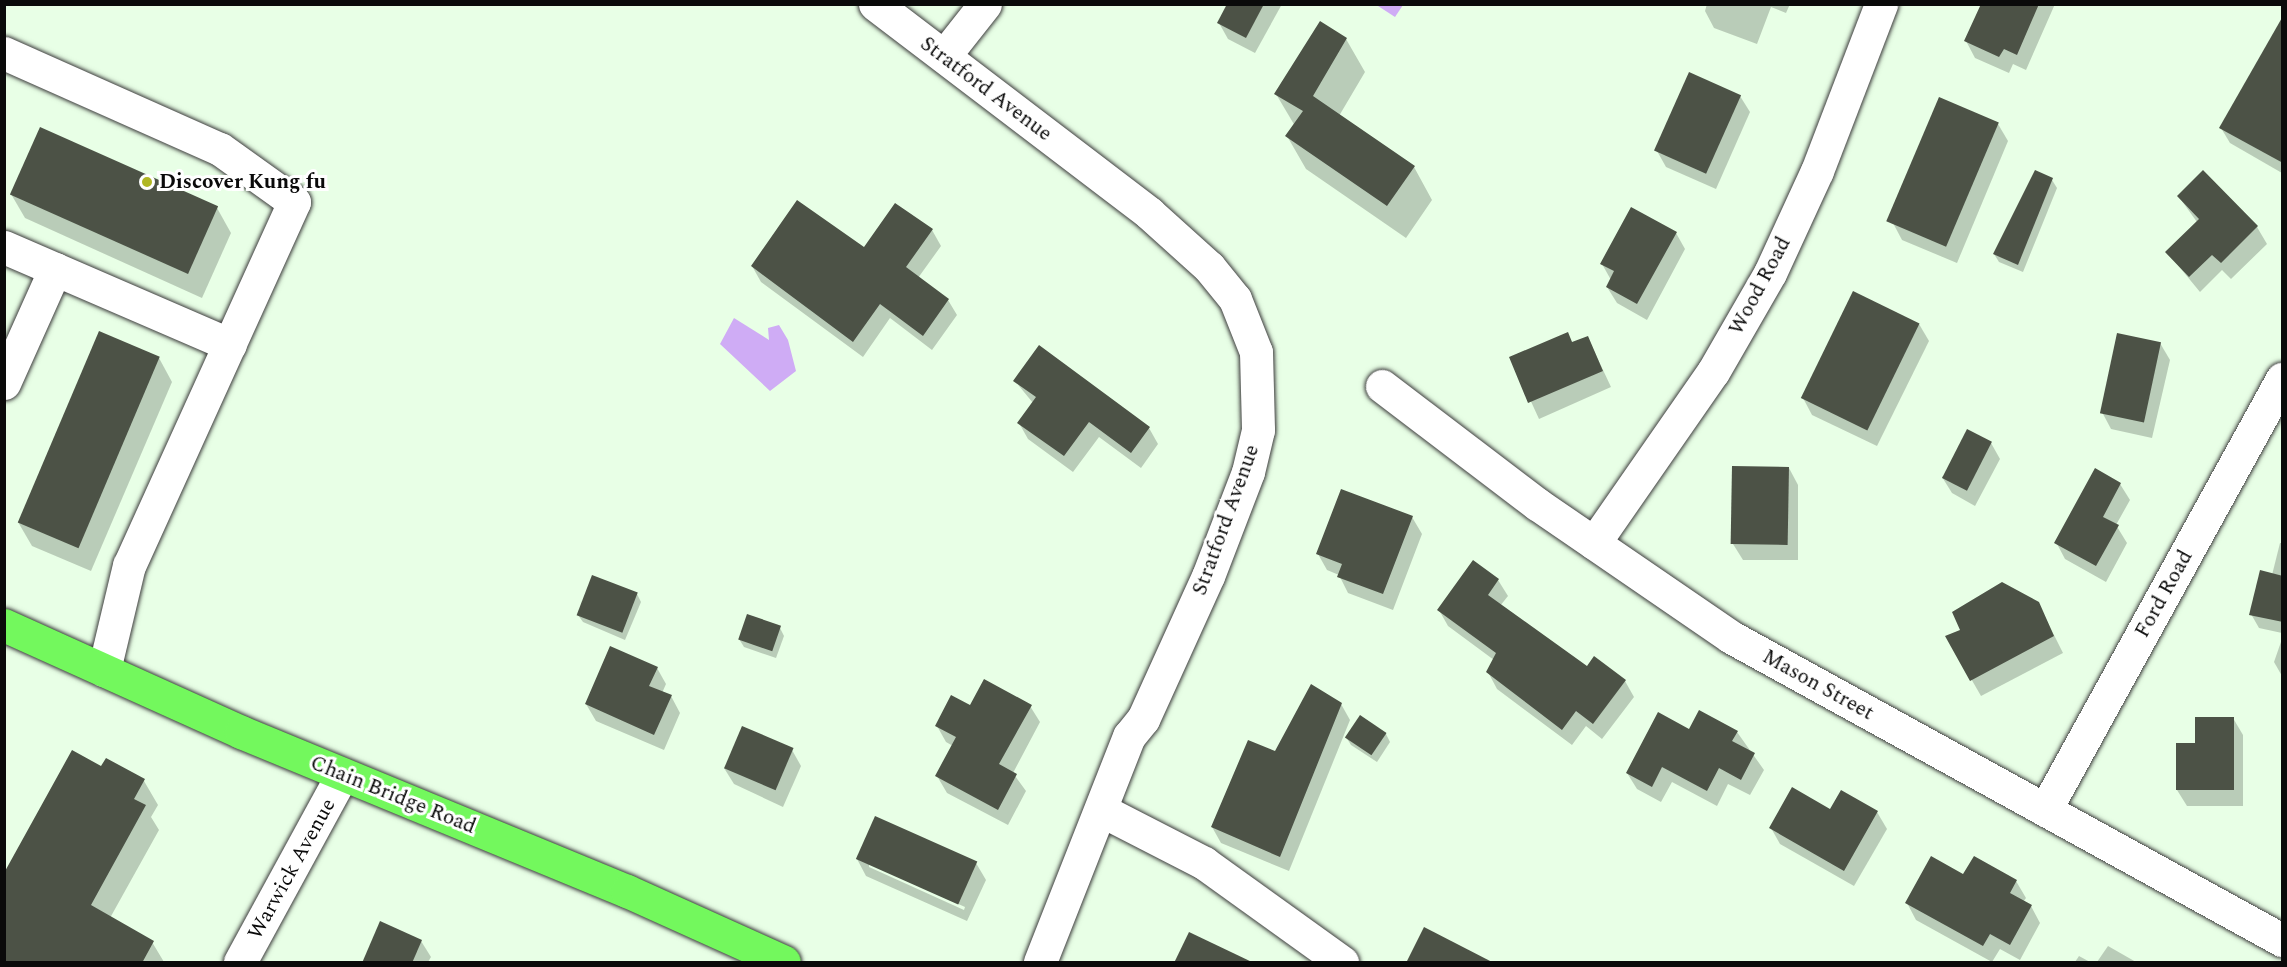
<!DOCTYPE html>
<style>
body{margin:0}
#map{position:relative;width:2287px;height:967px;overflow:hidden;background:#e8ffe6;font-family:Spectral,serif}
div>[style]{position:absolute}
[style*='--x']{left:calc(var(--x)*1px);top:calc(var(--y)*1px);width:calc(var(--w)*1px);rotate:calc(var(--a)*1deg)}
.water>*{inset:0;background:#cfacf5}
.shadow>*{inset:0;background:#0003}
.building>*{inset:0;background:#4c5246;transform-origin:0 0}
.roads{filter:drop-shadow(0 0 2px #3d3d3d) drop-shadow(0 0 2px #3d3d3d)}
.minor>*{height:33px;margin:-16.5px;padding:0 16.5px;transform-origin:16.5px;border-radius:16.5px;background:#fff}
.major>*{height:33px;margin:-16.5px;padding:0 16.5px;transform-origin:16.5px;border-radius:16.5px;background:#73f85d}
.dots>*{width:16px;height:16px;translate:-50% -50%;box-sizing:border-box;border:3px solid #fff;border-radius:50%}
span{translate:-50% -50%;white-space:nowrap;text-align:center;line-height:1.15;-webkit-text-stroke:6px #fff;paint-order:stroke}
.street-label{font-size:21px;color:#0a0a0a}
.poi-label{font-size:21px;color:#0a0a0a;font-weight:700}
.left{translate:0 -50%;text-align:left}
.frame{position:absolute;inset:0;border:6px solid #0a0a0a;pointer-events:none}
</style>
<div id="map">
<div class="water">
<i style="clip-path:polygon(1375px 4px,1403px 4px,1403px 5px,1395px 17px)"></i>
<i style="clip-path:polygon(734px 318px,769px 340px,768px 328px,779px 325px,788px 340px,796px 371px,770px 391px,720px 344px)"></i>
</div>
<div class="shadow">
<i style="clip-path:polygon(1229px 4px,1282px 4px,1255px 53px,1228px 39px,1219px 23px)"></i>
<i style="clip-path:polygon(1707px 4px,1790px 4px,1786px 13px,1771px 7px,1757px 44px,1714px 28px,1705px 11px)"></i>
<i style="clip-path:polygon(1982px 4px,2055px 4px,2026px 70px,2013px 64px,2009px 73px,1975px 58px,1966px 41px)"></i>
<i style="clip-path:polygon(2282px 19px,2282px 173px,2230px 143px,2221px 128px)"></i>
<i style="clip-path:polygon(1346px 39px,1365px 72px,1339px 116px,1414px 167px,1432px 200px,1406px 238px,1306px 169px,1287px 136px,1295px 126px,1276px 94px)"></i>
<i style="clip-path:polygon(1740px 96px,1750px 112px,1716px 189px,1666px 167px,1657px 151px)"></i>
<i style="clip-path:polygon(1940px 99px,1998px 124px,2008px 141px,1957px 263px,1902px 240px,1893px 223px)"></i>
<i style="clip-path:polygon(2035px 172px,2052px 180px,2057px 188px,2023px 272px,1999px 262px,1994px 254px)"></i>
<i style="clip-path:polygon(2203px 173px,2257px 227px,2267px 244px,2231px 279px,2222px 270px,2200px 292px,2167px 252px,2197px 222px,2179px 197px)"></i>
<i style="clip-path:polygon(11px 194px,217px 208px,231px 233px,202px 298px,25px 218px)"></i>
<i style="clip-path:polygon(932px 230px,941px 246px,918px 278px,948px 300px,957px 315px,932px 350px,890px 318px,863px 357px,761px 282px,752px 266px,864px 249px)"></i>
<i style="clip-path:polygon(1676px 233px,1685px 249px,1647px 320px,1617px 303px,1607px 287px,1611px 280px,1602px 264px)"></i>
<i style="clip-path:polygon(1919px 324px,1929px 341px,1877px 446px,1812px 415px,1803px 398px)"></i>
<i style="clip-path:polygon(1567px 333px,1573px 344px,1588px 338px,1611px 387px,1539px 419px,1511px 358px)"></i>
<i style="clip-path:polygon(2160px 343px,2170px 360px,2152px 438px,2111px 429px,2102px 412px)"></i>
<i style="clip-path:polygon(159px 358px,172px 382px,91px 571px,32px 546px,18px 522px)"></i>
<i style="clip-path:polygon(1015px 381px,1149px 428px,1158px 444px,1141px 468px,1099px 437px,1073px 472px,1028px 439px,1019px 423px,1033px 403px)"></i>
<i style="clip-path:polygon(1991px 443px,2000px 459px,1975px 506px,1952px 493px,1942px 477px)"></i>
<i style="clip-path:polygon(1789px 468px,1798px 485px,1798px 560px,1743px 560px,1733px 544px)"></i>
<i style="clip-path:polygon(2120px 484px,2130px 500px,2116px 525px,2127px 543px,2106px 582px,2065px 559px,2056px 542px)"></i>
<i style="clip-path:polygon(1412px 517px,1422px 534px,1393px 610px,1348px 593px,1339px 575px,1327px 570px,1318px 554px)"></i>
<i style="clip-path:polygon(2280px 543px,2282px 543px,2282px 633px,2259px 628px,2251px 614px,2272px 575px)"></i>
<i style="clip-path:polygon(1498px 580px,1508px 596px,1500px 606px,1587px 668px,1625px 681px,1634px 697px,1602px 739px,1586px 726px,1572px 745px,1497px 689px,1488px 672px,1494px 660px,1448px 626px,1439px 610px)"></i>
<i style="clip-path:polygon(637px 594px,641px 602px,625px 640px,583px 622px,578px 615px)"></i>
<i style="clip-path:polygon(2038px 603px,2063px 653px,1981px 696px,1947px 637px)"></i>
<i style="clip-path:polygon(780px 628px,784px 636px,776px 658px,744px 647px,739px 639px)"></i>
<i style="clip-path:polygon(2282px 639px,2282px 676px,2274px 662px)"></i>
<i style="clip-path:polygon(657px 668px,666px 684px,662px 693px,671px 696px,680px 713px,664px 750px,596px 721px,586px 704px)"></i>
<i style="clip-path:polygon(1341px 704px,1350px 720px,1289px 871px,1221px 843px,1212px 827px,1276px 753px)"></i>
<i style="clip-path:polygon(1030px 706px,1040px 722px,1013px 773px,1026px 791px,1008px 825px,947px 793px,937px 776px,953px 746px,946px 742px,937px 726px,970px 707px)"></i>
<i style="clip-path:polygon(2233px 718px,2243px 735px,2243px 806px,2187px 806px,2177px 790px,2197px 744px)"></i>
<i style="clip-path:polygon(1737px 732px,1764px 770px,1750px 795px,1728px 784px,1717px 806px,1672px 782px,1661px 802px,1637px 789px,1627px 773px)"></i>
<i style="clip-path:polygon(1386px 734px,1390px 742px,1377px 762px,1351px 745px,1346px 737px)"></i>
<i style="clip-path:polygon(792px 750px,801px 766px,783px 807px,734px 784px,724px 768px)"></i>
<i style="clip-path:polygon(102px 768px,144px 781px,158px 805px,151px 817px,159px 830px,110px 918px,152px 942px,164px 962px,4px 962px)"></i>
<i style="clip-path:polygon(1877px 812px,1887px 829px,1854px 886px,1780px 844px,1771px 828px)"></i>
<i style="clip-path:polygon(1974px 858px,2016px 881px,2026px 898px,2023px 902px,2031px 906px,2040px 923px,2020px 960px,2000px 949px,1992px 962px,1916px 920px,1907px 903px,1964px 876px)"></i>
<i style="clip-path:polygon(evenodd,857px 859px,976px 863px,986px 880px,967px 921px,866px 876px,857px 859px,869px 864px,965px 907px,964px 910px,869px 867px,869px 864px)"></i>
<i style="clip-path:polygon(421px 941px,431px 957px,428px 962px,363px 962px)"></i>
<i style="clip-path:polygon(2108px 946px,2136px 962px,2097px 962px)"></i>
<i style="clip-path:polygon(2079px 956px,2090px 962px,2075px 962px)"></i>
</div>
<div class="building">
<i style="clip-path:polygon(1227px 4px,1264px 4px,1246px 38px,1217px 23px)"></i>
<i style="clip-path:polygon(1981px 4px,2039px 4px,2017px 55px,2004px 49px,1999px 57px,1964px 41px)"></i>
<i style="clip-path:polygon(2283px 16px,2283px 163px,2219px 128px)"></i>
<i style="clip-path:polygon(1320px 21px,1347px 38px,1313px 96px,1415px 166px,1387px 206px,1285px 136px,1303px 111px,1274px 94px)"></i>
<i style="left:1689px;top:72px;width:57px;height:86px;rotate:24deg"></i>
<i style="left:1939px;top:97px;width:65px;height:135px;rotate:23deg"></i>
<i style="left:40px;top:127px;width:195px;height:74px;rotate:24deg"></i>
<i style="clip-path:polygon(2035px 170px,2053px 178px,2018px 265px,1993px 254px)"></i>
<i style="clip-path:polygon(2203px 170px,2258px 226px,2221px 263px,2212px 255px,2189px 277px,2165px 252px,2199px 219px,2177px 196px)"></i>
<i style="clip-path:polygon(797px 200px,864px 247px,895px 203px,933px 229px,906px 267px,949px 299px,923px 336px,880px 304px,853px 342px,751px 266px)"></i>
<i style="clip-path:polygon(1631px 207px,1677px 232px,1637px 304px,1606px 287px,1614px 271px,1600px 264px)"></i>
<i style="left:1853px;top:291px;width:74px;height:119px;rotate:26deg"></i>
<i style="left:99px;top:331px;width:66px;height:208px;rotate:23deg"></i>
<i style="clip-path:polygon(1568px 332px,1572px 342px,1588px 336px,1603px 371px,1528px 403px,1509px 357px)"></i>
<i style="left:2117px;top:333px;width:45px;height:82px;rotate:12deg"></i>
<i style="clip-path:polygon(1039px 345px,1150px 427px,1131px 453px,1089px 422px,1064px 456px,1017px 423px,1036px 397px,1013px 381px)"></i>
<i style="left:1967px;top:429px;width:28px;height:55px;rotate:27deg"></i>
<i style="left:1732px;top:466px;width:57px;height:78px;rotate:1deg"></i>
<i style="clip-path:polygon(2095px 468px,2121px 483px,2103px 517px,2119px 525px,2096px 566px,2054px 543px)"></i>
<i style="clip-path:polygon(1341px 489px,1413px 516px,1383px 594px,1337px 577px,1342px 564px,1316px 554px)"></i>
<i style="clip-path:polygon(1473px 560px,1499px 579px,1488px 595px,1587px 666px,1594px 656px,1626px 680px,1593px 724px,1576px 711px,1562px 730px,1486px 672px,1496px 653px,1437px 610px)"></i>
<i style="clip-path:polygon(2260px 570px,2283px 576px,2283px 622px,2249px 615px)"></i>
<i style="left:592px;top:575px;width:49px;height:43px;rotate:21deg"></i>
<i style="clip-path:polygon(2002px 582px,2039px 602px,2054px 636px,1970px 681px,1945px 636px,1960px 630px,1952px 612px)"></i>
<i style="left:747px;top:614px;width:36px;height:27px;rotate:19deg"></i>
<i style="clip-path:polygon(610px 646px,658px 667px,649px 686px,672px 695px,654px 735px,585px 704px)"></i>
<i style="clip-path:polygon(984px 679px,1032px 705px,999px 764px,1017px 774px,998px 810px,935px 776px,956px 737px,935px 726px,951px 695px,970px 705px)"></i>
<i style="clip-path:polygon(1311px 684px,1342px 703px,1280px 857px,1211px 827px,1248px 740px,1275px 751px)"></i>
<i style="clip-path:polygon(1699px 710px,1738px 731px,1732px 741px,1755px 753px,1741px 780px,1719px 768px,1707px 791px,1662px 767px,1652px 787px,1626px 773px,1658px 712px,1689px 729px)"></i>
<i style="left:1360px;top:715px;width:32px;height:27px;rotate:34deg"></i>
<i style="clip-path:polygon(2195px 717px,2234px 717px,2234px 790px,2176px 790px,2176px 743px,2195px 743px)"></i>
<i style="left:742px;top:726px;width:56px;height:46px;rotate:23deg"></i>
<i style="clip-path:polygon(72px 750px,101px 766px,106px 758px,145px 779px,134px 799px,146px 805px,91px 905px,154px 941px,142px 963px,4px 963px,4px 873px)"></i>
<i style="clip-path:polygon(1792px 787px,1830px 809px,1841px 790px,1878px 811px,1844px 871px,1769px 828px)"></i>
<i style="left:875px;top:816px;width:112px;height:47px;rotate:24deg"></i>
<i style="clip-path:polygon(1931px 856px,1963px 874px,1974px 856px,2017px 880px,2010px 893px,2032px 905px,2010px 945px,1990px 934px,1983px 946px,1905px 903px)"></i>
<i style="clip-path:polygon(380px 921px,422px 940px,412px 963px,362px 963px)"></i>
<i style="clip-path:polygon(1424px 927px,1494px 963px,1406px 963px)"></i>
<i style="clip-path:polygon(1189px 932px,1254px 963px,1174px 963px)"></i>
</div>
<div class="roads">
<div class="minor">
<i style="--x:875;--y:4;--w:345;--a:37.3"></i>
<i style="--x:1149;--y:213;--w:81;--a:42"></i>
<i style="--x:1209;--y:267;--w:41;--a:50.9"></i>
<i style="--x:1235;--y:299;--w:57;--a:68.4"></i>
<i style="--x:1256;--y:352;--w:78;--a:88.5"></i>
<i style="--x:1258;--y:430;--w:43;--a:103.4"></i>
<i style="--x:1248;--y:472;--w:111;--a:111"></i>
<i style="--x:1208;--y:576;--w:157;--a:114.4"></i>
<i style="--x:1143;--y:719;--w:22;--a:129"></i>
<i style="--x:1129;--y:736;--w:243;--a:111.5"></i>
<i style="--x:4;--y:53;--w:236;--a:24"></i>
<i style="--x:220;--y:149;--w:91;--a:35.6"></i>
<i style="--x:294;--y:202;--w:399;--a:114.4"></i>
<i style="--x:129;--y:565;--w:108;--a:103.4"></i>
<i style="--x:944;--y:56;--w:66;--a:-51.7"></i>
<i style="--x:4;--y:247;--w:246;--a:23.4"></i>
<i style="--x:4;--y:383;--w:125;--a:-65.9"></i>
<i style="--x:1382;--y:386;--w:195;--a:37.3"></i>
<i style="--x:1537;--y:504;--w:235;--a:34.4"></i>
<i style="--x:1731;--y:637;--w:629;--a:28.81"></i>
<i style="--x:1594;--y:543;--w:208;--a:-55.2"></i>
<i style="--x:1713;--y:372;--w:114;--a:-60.1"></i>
<i style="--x:1770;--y:273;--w:112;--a:-65.3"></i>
<i style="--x:1817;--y:171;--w:179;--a:-69"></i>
<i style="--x:1101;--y:810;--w:116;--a:27.2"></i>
<i style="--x:1204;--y:863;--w:170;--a:35.7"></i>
<i style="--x:2045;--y:810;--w:492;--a:-61.2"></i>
<i style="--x:240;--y:962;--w:213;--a:-61.4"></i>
</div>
<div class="major">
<i style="--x:4;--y:625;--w:260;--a:24.3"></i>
<i style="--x:241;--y:732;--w:417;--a:22.4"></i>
<i style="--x:627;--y:891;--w:172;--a:24.3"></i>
</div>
</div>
<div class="dots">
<i style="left:147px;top:182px;background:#b0b724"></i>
</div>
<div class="street-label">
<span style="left:986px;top:89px;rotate:37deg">Stratford Avenue</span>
<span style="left:1760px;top:286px;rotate:-62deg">Wood Road</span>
<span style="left:1226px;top:520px;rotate:-70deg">Stratford Avenue</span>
<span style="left:2164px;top:594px;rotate:-61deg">Ford Road</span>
<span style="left:1818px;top:685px;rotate:29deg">Mason Street</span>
<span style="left:393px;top:795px;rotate:22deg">Chain Bridge Road</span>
<span style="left:292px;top:869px;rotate:-61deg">Warwick Avenue</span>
</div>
<div class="poi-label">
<span class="left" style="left:159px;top:182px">Discover Kung fu</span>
</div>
<div class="frame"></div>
</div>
